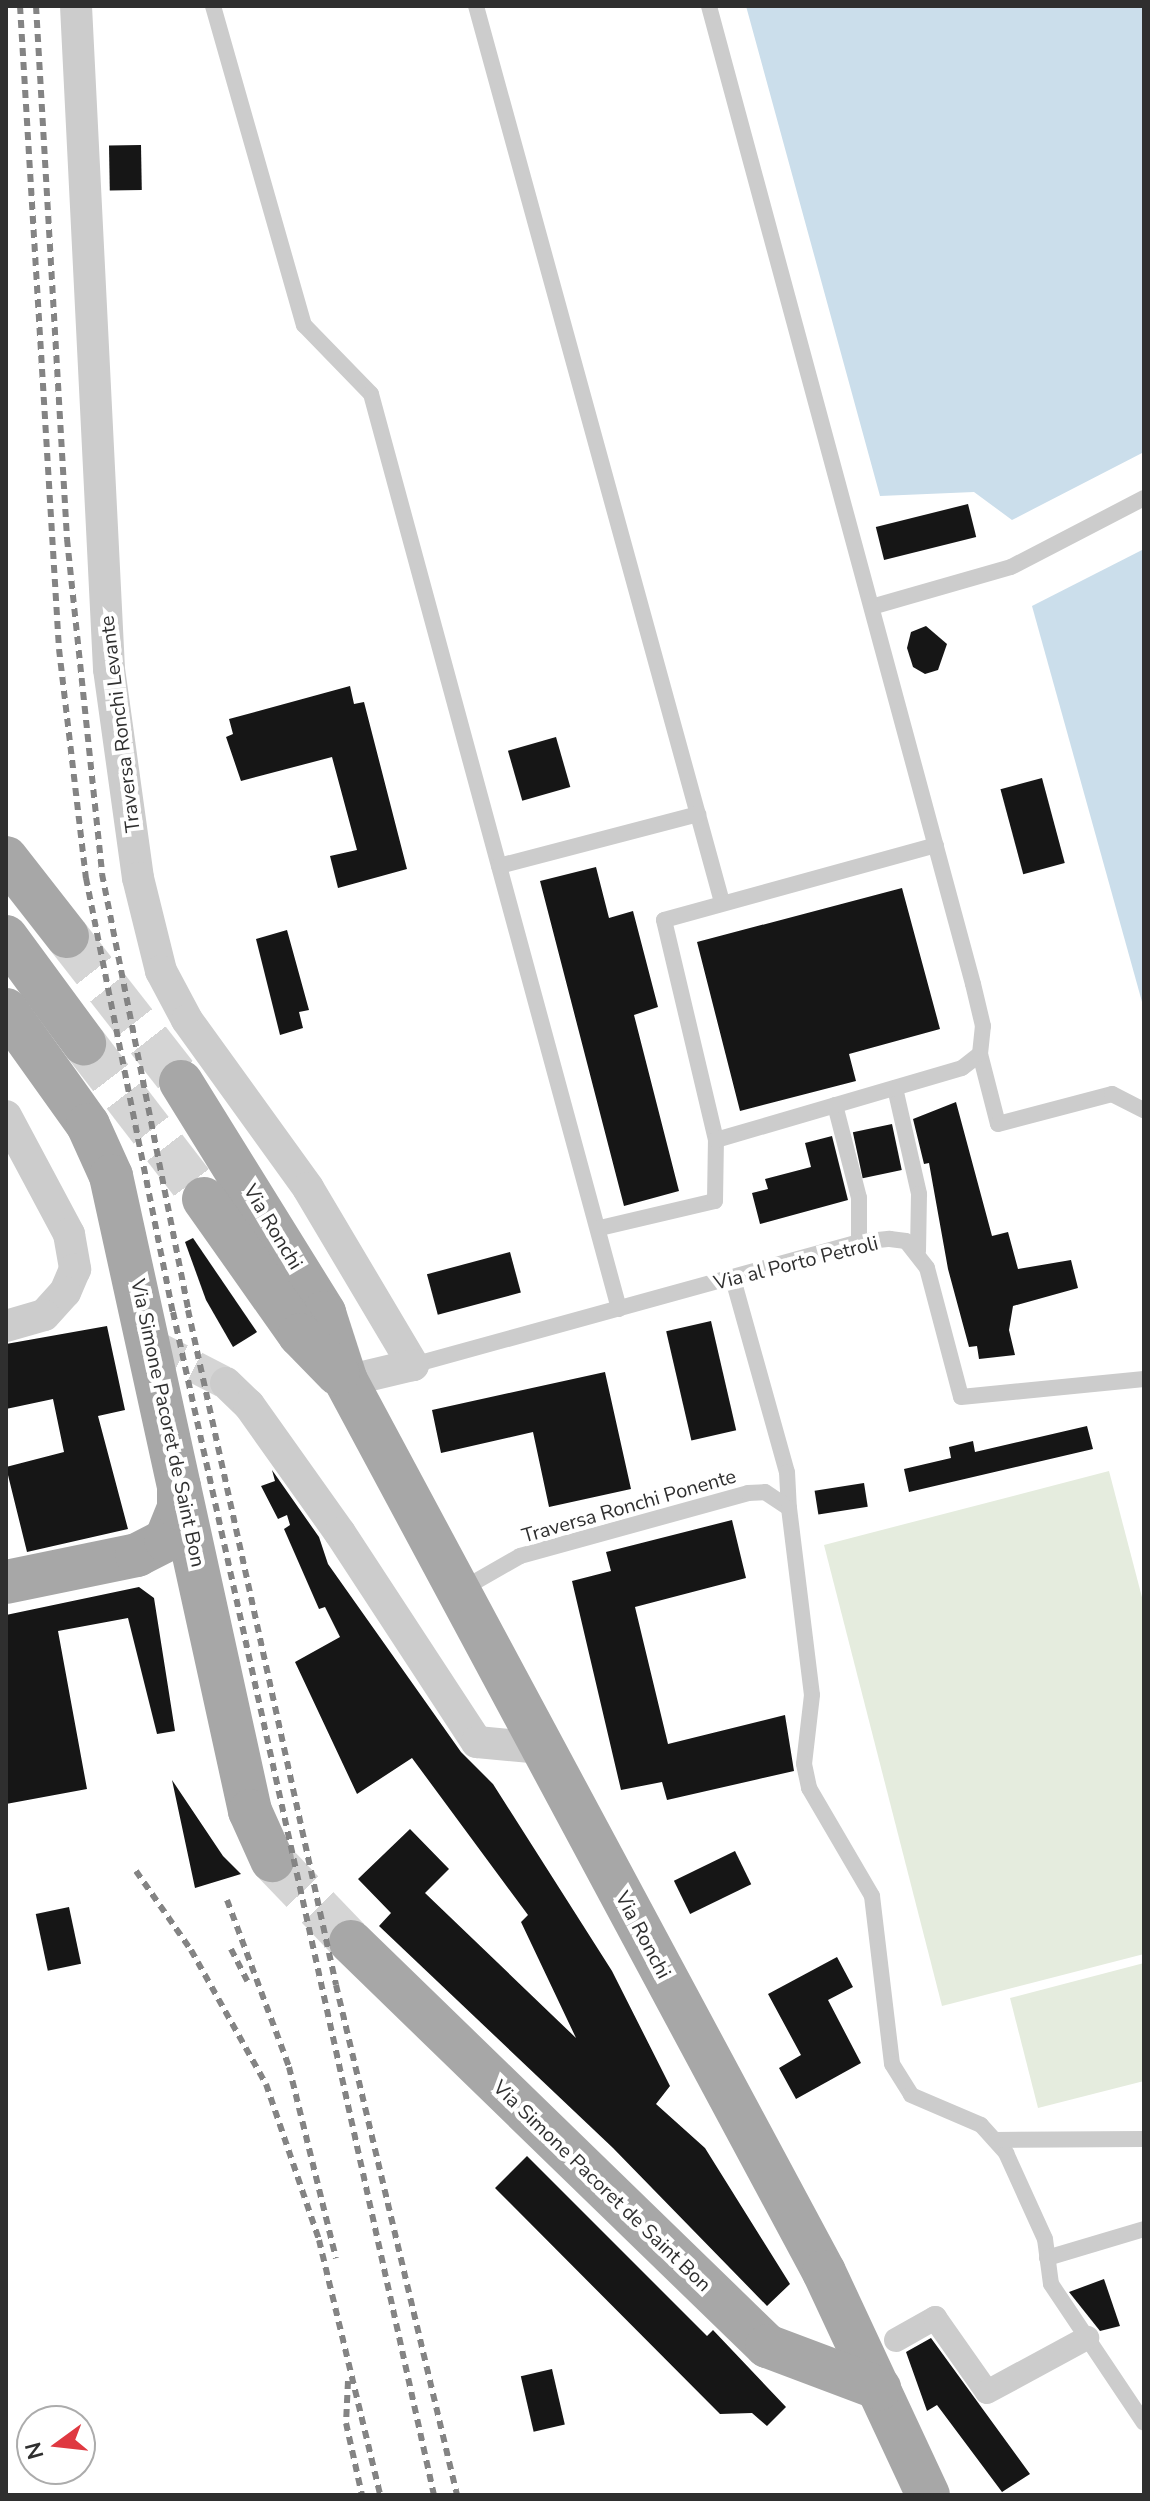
<!DOCTYPE html>
<style>
body{margin:0}
#map{position:relative;width:1150px;height:2501px;overflow:hidden;background:#fff;font-family:"Nunito Sans",sans-serif}
div>[style]{position:absolute}
[style*='--x']{left:calc(var(--x)*1px);top:calc(var(--y)*1px);width:calc(var(--w)*1px);rotate:calc(var(--a)*1deg)}
.green>*{inset:0;background:#e5ecde}
.water>*{inset:0;background:#cbdeeb}
.building>*{inset:0;background:#161616;transform-origin:0 0}
.minor-tunnel>*{height:32px;margin-top:-16px;transform-origin:0;background:repeating-linear-gradient(90deg,#d5d5d5 0 32px,transparent 0 48px)}
.primary-tunnel>*{height:44px;margin-top:-22px;transform-origin:0;background:repeating-linear-gradient(90deg,#d5d5d5 0 44px,transparent 0 66px)}
.service>*{height:16px;margin:-8px;padding:0 8px;transform-origin:8px;border-radius:8px;background:#ccc}
.pedestrian>*{height:24px;margin:-12px;padding:0 12px;transform-origin:12px;border-radius:12px;background:#ccc}
.minor>*{height:32px;margin:-16px;padding:0 16px;transform-origin:16px;border-radius:16px;background:#ccc}
.primary>*{height:44px;margin:-22px;padding:0 22px;transform-origin:22px;border-radius:22px;background:#a7a7a7}
.rail>*{height:6px;margin-top:-3px;transform-origin:0;background:repeating-linear-gradient(90deg,#848484 0 8px,transparent 0 14px)}
span{translate:-50% -50%;white-space:nowrap;text-align:center;line-height:1.15;-webkit-text-stroke:8px #fff;paint-order:stroke}
.street-label{font-size:20px;color:#2f2f2f}
.frame{position:absolute;inset:0;border:8px solid #2f2f2f;pointer-events:none}
.north{position:absolute;left:16px;top:2405px;width:80px;height:80px;box-sizing:border-box;background:#fff;border:2px solid #acacac;border-radius:50%;rotate:255deg;font-size:22px;font-weight:700;line-height:32px;text-align:center;color:#2f2f2f}
.north::after{content:'';display:block;margin:auto;width:28px;height:36px;background:#df3941;clip-path:polygon(50% 0,100% 100%,50% 72%,0 100%)}
</style>
<div id="map">
<div class="green">
<i style="clip-path:polygon(1109px 1471px,1144px 1605px,1144px 1954px,942px 2006px,824px 1545px)"></i>
<i style="clip-path:polygon(1144px 1963px,1144px 2081px,1038px 2108px,1010px 1998px)"></i>
</div>
<div class="water">
<i style="clip-path:polygon(746px 6px,1144px 6px,1144px 452px,1012px 520px,974px 492px,880px 496px)"></i>
<i style="clip-path:polygon(1144px 549px,1144px 1009px,1032px 606px)"></i>
</div>
<div class="building">
<i style="left:141px;top:145px;width:45px;height:32px;rotate:89deg"></i>
<i style="left:968px;top:504px;width:34px;height:95px;rotate:76deg"></i>
<i style="clip-path:polygon(926px 626px,947px 644px,938px 670px,925px 674px,913px 667px,907px 648px,911px 632px)"></i>
<i style="clip-path:polygon(350px 686px,354px 704px,364px 702px,407px 869px,338px 888px,330px 856px,357px 850px,332px 757px,241px 781px,226px 737px,233px 734px,229px 719px)"></i>
<i style="left:556px;top:737px;width:52px;height:50px;rotate:74deg"></i>
<i style="left:1042px;top:778px;width:88px;height:43px;rotate:75deg"></i>
<i style="clip-path:polygon(596px 867px,609px 918px,633px 911px,658px 1007px,634px 1015px,679px 1191px,624px 1206px,540px 881px)"></i>
<i style="clip-path:polygon(902px 888px,940px 1029px,849px 1054px,856px 1081px,740px 1111px,697px 942px)"></i>
<i style="clip-path:polygon(287px 930px,309px 1010px,299px 1012px,303px 1028px,280px 1035px,256px 939px)"></i>
<i style="clip-path:polygon(956px 1102px,992px 1236px,1008px 1232px,1018px 1269px,1071px 1260px,1078px 1288px,1013px 1306px,1009px 1330px,1015px 1355px,979px 1359px,977px 1346px,969px 1347px,948px 1269px,929px 1163px,924px 1164px,913px 1119px)"></i>
<i style="left:892px;top:1124px;width:47px;height:40px;rotate:78deg"></i>
<i style="clip-path:polygon(832px 1136px,848px 1200px,760px 1224px,752px 1193px,768px 1189px,765px 1179px,811px 1167px,805px 1143px)"></i>
<i style="clip-path:polygon(193px 1238px,257px 1332px,233px 1347px,206px 1300px,185px 1242px)"></i>
<i style="left:510px;top:1252px;width:42px;height:86px;rotate:75deg"></i>
<i style="left:711px;top:1321px;width:112px;height:46px;rotate:77deg"></i>
<i style="clip-path:polygon(107px 1326px,125px 1410px,98px 1416px,128px 1529px,27px 1552px,6px 1467px,64px 1452px,53px 1399px,6px 1409px,6px 1344px)"></i>
<i style="clip-path:polygon(605px 1372px,631px 1489px,549px 1507px,533px 1432px,441px 1453px,432px 1410px)"></i>
<i style="clip-path:polygon(1087px 1426px,1093px 1449px,909px 1492px,904px 1469px,951px 1458px,949px 1447px,973px 1441px,975px 1452px)"></i>
<i style="clip-path:polygon(272px 1470px,319px 1537px,328px 1564px,461px 1752px,493px 1784px,612px 1971px,670px 2086px,656px 2104px,705px 2148px,790px 2284px,767px 2306px,613px 2148px,379px 1926px,391px 1913px,358px 1879px,410px 1829px,449px 1869px,425px 1893px,576px 2038px,521px 1922px,528px 1915px,412px 1758px,357px 1794px,295px 1662px,340px 1637px,325px 1607px,319px 1609px,284px 1529px,290px 1525px,287px 1515px,278px 1519px,261px 1486px,275px 1481px)"></i>
<i style="left:864px;top:1483px;width:24px;height:50px;rotate:81deg"></i>
<i style="clip-path:polygon(732px 1520px,746px 1578px,635px 1607px,668px 1744px,785px 1715px,794px 1771px,667px 1800px,662px 1782px,621px 1790px,572px 1581px,611px 1571px,606px 1552px)"></i>
<i style="clip-path:polygon(139px 1587px,154px 1598px,175px 1731px,157px 1734px,128px 1618px,58px 1631px,87px 1789px,6px 1804px,6px 1615px)"></i>
<i style="clip-path:polygon(172px 1780px,223px 1856px,241px 1874px,195px 1888px)"></i>
<i style="left:735px;top:1851px;width:37px;height:68px;rotate:64deg"></i>
<i style="left:69px;top:1907px;width:58px;height:34px;rotate:78deg"></i>
<i style="clip-path:polygon(837px 1957px,853px 1987px,828px 2000px,861px 2063px,796px 2099px,779px 2068px,801px 2055px,768px 1994px)"></i>
<i style="clip-path:polygon(527px 2156px,707px 2336px,713px 2330px,786px 2407px,767px 2426px,752px 2413px,720px 2414px,495px 2188px)"></i>
<i style="clip-path:polygon(1104px 2279px,1120px 2326px,1100px 2331px,1069px 2292px)"></i>
<i style="clip-path:polygon(931px 2338px,1030px 2474px,1002px 2492px,937px 2405px,927px 2411px,906px 2352px)"></i>
<i style="left:552px;top:2369px;width:57px;height:32px;rotate:77deg"></i>
</div>
<div class="minor-tunnel">
<i style="--x:152;--y:1345;--w:83;--a:27.2"></i>
</div>
<div class="primary-tunnel">
<i style="--x:67;--y:936;--w:185;--a:52"></i>
<i style="--x:84;--y:1043;--w:197;--a:52.4"></i>
<i style="--x:272;--y:1860;--w:114;--a:46.1"></i>
</div>
<div class="service">
<i style="--x:213;--y:6;--w:332;--a:74.1"></i>
<i style="--x:304;--y:325;--w:96;--a:45.8"></i>
<i style="--x:371;--y:394;--w:948;--a:74.83"></i>
<i style="--x:476;--y:6;--w:929;--a:74.65"></i>
<i style="--x:875;--y:606;--w:141;--a:-16"></i>
<i style="--x:1011;--y:567;--w:150;--a:-27.4"></i>
<i style="--x:499;--y:866;--w:206;--a:-14.6"></i>
<i style="--x:980;--y:1054;--w:72;--a:75.6"></i>
<i style="--x:998;--y:1124;--w:118;--a:-14.7"></i>
<i style="--x:1112;--y:1094;--w:36;--a:27"></i>
<i style="--x:895;--y:1088;--w:109;--a:77.2"></i>
<i style="--x:919;--y:1194;--w:57;--a:91"></i>
<i style="--x:835;--y:1105;--w:96;--a:75.5"></i>
<i style="--x:859;--y:1198;--w:44;--a:90"></i>
<i style="--x:716;--y:1140;--w:226;--a:-103.3"></i>
<i style="--x:664;--y:920;--w:282;--a:-15.4"></i>
<i style="--x:600;--y:1228;--w:118;--a:-13.2"></i>
<i style="--x:715;--y:1201;--w:61;--a:-89.1"></i>
<i style="--x:716;--y:1140;--w:256;--a:-16.3"></i>
<i style="--x:962;--y:1068;--w:23;--a:-38"></i>
<i style="--x:980;--y:1054;--w:28;--a:-84"></i>
<i style="--x:983;--y:1026;--w:43;--a:-103.4"></i>
<i style="--x:973;--y:984;--w:1013;--a:-105.11"></i>
<i style="--x:733;--y:1279;--w:200;--a:74.4"></i>
<i style="--x:787;--y:1472;--w:36;--a:87"></i>
<i style="--x:413;--y:1365;--w:463;--a:-15.4"></i>
<i style="--x:859;--y:1242;--w:31;--a:-6"></i>
<i style="--x:890;--y:1239;--w:16;--a:7"></i>
<i style="--x:906;--y:1241;--w:34;--a:52"></i>
<i style="--x:927;--y:1268;--w:133;--a:75.2"></i>
<i style="--x:961;--y:1397;--w:184;--a:-5.6"></i>
<i style="--x:459;--y:1591;--w:70;--a:-29.8"></i>
<i style="--x:520;--y:1556;--w:237;--a:-15.4"></i>
<i style="--x:748;--y:1493;--w:17;--a:-3"></i>
<i style="--x:765;--y:1492;--w:29;--a:34"></i>
<i style="--x:789;--y:1508;--w:188;--a:83"></i>
<i style="--x:812;--y:1695;--w:69;--a:96.6"></i>
<i style="--x:804;--y:1764;--w:25;--a:78"></i>
<i style="--x:809;--y:1788;--w:125;--a:59.7"></i>
<i style="--x:872;--y:1896;--w:169;--a:83.2"></i>
<i style="--x:892;--y:2064;--w:36;--a:58"></i>
<i style="--x:911;--y:2095;--w:76;--a:23.2"></i>
<i style="--x:981;--y:2125;--w:38;--a:48"></i>
<i style="--x:1006;--y:2153;--w:94;--a:65.6"></i>
<i style="--x:1045;--y:2239;--w:45;--a:82.4"></i>
<i style="--x:1051;--y:2284;--w:167;--a:56.2"></i>
<i style="--x:995;--y:2140;--w:149;--a:-0.4"></i>
<i style="--x:1047;--y:2258;--w:101;--a:-16.6"></i>
</div>
<div class="pedestrian">
<i style="--x:896;--y:2340;--w:45;--a:-29.4"></i>
<i style="--x:935;--y:2318;--w:90;--a:54.9"></i>
<i style="--x:987;--y:2392;--w:114;--a:-28.4"></i>
</div>
<div class="minor">
<i style="--x:76;--y:6;--w:664;--a:87.15"></i>
<i style="--x:109;--y:669;--w:211;--a:82.1"></i>
<i style="--x:138;--y:878;--w:96;--a:76.1"></i>
<i style="--x:161;--y:971;--w:55;--a:62"></i>
<i style="--x:187;--y:1020;--w:207;--a:54.2"></i>
<i style="--x:308;--y:1188;--w:206;--a:59.3"></i>
<i style="--x:413;--y:1365;--w:69;--a:166.6"></i>
<i style="--x:6;--y:1116;--w:134;--a:61.9"></i>
<i style="--x:69;--y:1234;--w:36;--a:80"></i>
<i style="--x:75;--y:1269;--w:25;--a:113"></i>
<i style="--x:65;--y:1292;--w:31;--a:132"></i>
<i style="--x:44;--y:1315;--w:40;--a:164"></i>
<i style="--x:226;--y:1383;--w:32;--a:44"></i>
<i style="--x:249;--y:1405;--w:157;--a:54.6"></i>
<i style="--x:340;--y:1533;--w:250;--a:56.8"></i>
<i style="--x:477;--y:1742;--w:65;--a:5.3"></i>
</div>
<div class="primary">
<i style="--x:6;--y:858;--w:99;--a:52"></i>
<i style="--x:6;--y:937;--w:132;--a:53.7"></i>
<i style="--x:6;--y:1010;--w:141;--a:54.5"></i>
<i style="--x:88;--y:1125;--w:56;--a:65.7"></i>
<i style="--x:111;--y:1176;--w:650;--a:77.65"></i>
<i style="--x:250;--y:1811;--w:54;--a:65.8"></i>
<i style="--x:181;--y:1082;--w:272;--a:58.2"></i>
<i style="--x:324;--y:1313;--w:71;--a:72.1"></i>
<i style="--x:346;--y:1381;--w:1011;--a:61.79"></i>
<i style="--x:824;--y:2272;--w:246;--a:65"></i>
<i style="--x:204;--y:1199;--w:166;--a:54.8"></i>
<i style="--x:300;--y:1335;--w:54;--a:45.7"></i>
<i style="--x:6;--y:1582;--w:134;--a:-11.6"></i>
<i style="--x:137;--y:1555;--w:33;--a:-27"></i>
<i style="--x:166;--y:1540;--w:35;--a:-68"></i>
<i style="--x:179;--y:1508;--w:21;--a:-90"></i>
<i style="--x:351;--y:1942;--w:580;--a:44.16"></i>
<i style="--x:767;--y:2346;--w:120;--a:20.6"></i>
</div>
<div class="rail">
<i style="--x:20;--y:6;--w:644;--a:86.53"></i>
<i style="--x:59;--y:649;--w:231;--a:83.3"></i>
<i style="--x:86;--y:878;--w:443;--a:78.7"></i>
<i style="--x:173;--y:1312;--w:1211;--a:77.56"></i>
<i style="--x:36;--y:6;--w:534;--a:86.67"></i>
<i style="--x:67;--y:539;--w:337;--a:84"></i>
<i style="--x:102;--y:874;--w:444;--a:78.8"></i>
<i style="--x:188;--y:1310;--w:691;--a:77.63"></i>
<i style="--x:336;--y:1985;--w:524;--a:76.65"></i>
<i style="--x:136;--y:1871;--w:96;--a:55.2"></i>
<i style="--x:191;--y:1950;--w:154;--a:60.8"></i>
<i style="--x:266;--y:2084;--w:165;--a:71.2"></i>
<i style="--x:319;--y:2240;--w:262;--a:76.5"></i>
<i style="--x:227;--y:1900;--w:178;--a:69.6"></i>
<i style="--x:289;--y:2067;--w:197;--a:76.2"></i>
<i style="--x:231;--y:1949;--w:36;--a:63"></i>
<i style="--x:348;--y:2381;--w:42;--a:92.7"></i>
<i style="--x:346;--y:2423;--w:74;--a:77.5"></i>
</div>
<div class="street-label">
<span style="left:120px;top:724px;rotate:-97deg">Traversa Ronchi Levante</span>
<span style="left:273px;top:1227px;rotate:59deg">Via Ronchi</span>
<span style="left:796px;top:1263px;rotate:-14deg">Via al Porto Petroli</span>
<span style="left:168px;top:1423px;rotate:78deg">Via Simone Pacoret de Saint Bon</span>
<span style="left:629px;top:1506px;rotate:-16deg">Traversa Ronchi Ponente</span>
<span style="left:643px;top:1935px;rotate:62deg">Via Ronchi</span>
<span style="left:602px;top:2186px;rotate:44deg">Via Simone Pacoret de Saint Bon</span>
</div>
<div class="frame"></div>
<div class="north">N</div>
</div>
